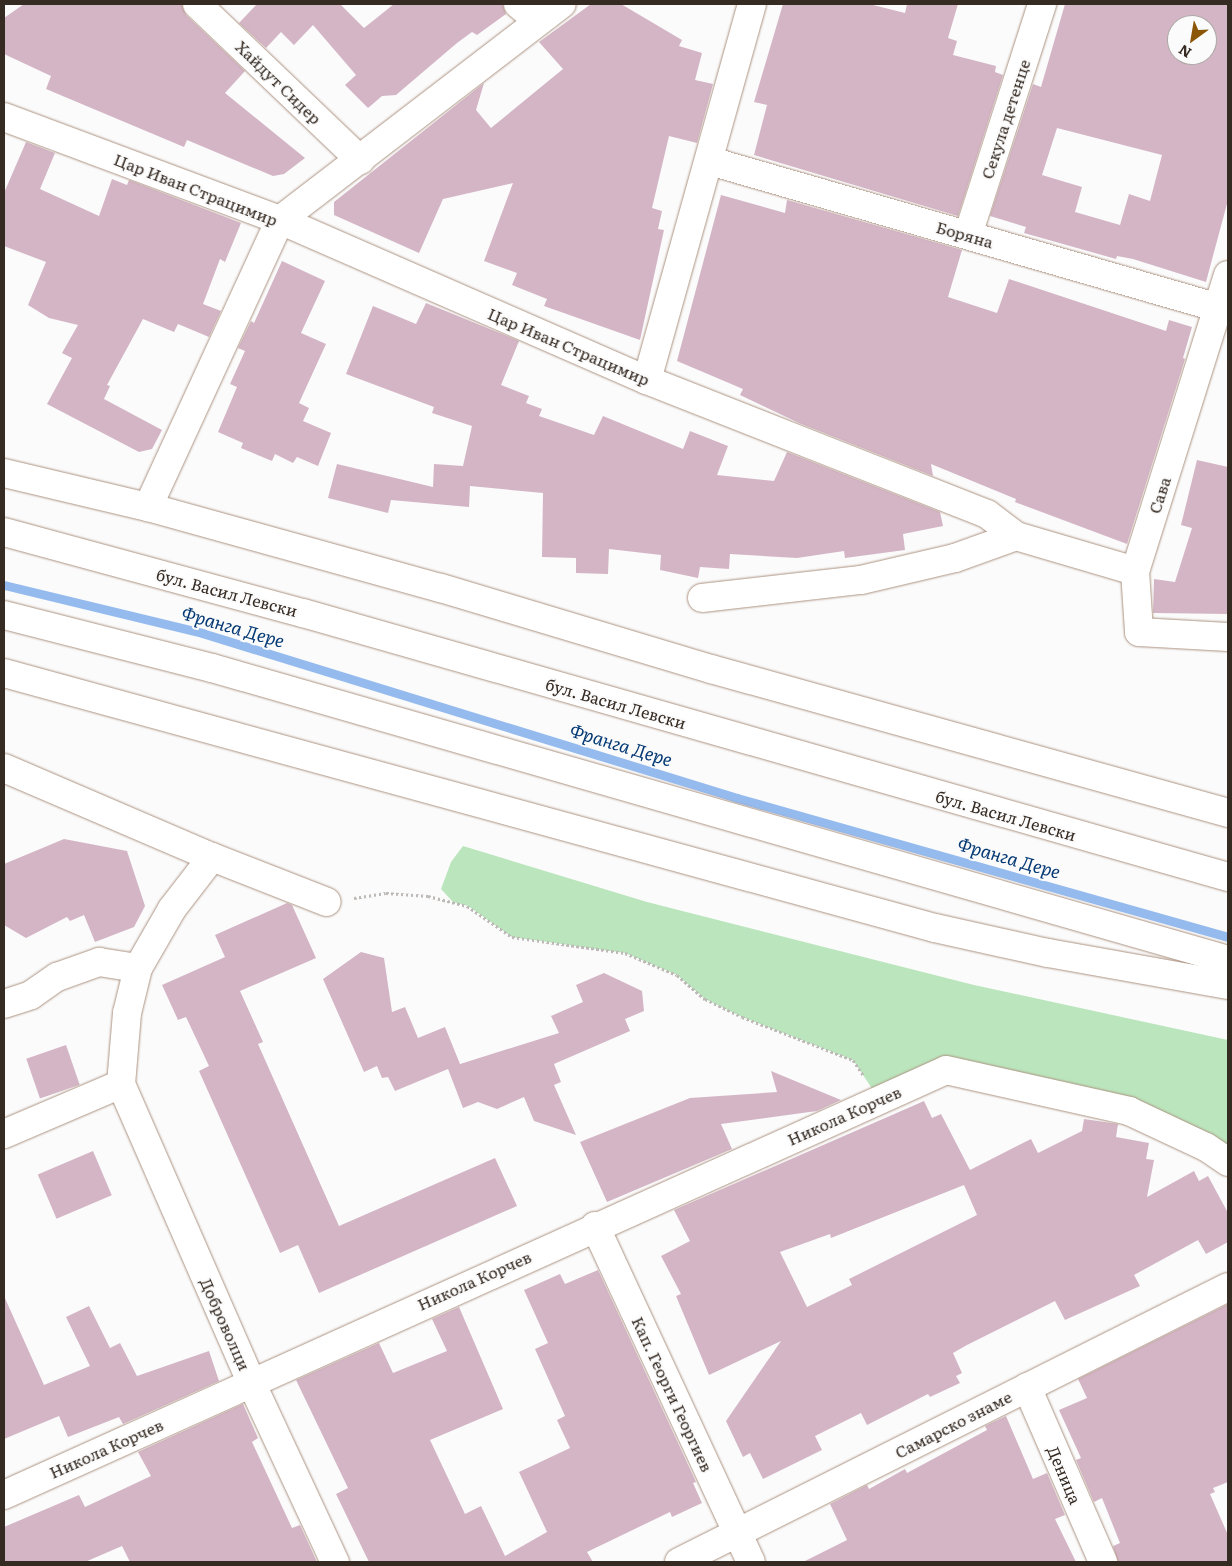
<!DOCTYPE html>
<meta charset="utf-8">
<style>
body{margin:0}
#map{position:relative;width:1232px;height:1566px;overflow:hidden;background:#fbfbfb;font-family:Literata,serif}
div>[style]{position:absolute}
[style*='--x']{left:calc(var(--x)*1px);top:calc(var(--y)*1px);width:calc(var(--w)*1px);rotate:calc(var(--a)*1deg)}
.green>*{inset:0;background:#bbe6bd}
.stream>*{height:9px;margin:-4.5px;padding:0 4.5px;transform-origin:4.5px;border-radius:4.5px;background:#95bbee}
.building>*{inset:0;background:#d4b5c5;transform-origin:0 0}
.path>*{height:3px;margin-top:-1.5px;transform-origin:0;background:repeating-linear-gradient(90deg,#bdb9b7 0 2.5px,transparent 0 5px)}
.roads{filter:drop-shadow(0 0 1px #ac9280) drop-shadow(0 0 1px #ac9280)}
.minor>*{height:28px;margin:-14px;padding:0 14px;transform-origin:14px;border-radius:14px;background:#fff}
.highway>*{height:28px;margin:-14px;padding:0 14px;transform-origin:14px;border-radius:14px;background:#fff}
span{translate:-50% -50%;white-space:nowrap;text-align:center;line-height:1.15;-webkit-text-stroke:4px #fbfbfb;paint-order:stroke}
.street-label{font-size:16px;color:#362b23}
.water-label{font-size:18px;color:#043974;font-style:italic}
.frame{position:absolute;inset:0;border:5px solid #362b23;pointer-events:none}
.north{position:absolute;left:1167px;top:15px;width:50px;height:50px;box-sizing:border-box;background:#fbfbfb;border:1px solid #aca8a5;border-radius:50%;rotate:212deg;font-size:14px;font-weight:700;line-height:20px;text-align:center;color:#362b23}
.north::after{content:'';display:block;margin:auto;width:18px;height:22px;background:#8b5605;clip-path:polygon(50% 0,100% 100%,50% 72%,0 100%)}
</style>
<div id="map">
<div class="green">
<i style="clip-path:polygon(463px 846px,647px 902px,974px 985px,1228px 1040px,1228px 1162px,1206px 1147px,947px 1070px,879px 1099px,853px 1060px,742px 1017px,705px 999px,677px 975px,625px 953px,512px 937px,468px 906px,453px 902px,441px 889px,451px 862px)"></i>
</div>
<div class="stream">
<i style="--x:4;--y:585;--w:204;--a:13.6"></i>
<i style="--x:202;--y:633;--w:560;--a:17.14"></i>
<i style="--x:737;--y:798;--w:510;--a:15.81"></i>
</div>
<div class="building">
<i style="clip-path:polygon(24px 4px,182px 4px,186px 15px,245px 71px,225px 93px,305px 158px,284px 174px,273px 176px,187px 140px,184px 147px,46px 89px,51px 76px,4px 54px,4px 18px)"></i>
<i style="clip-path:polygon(257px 4px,340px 4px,364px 28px,394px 4px,503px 4px,506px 14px,477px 35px,472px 32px,457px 43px,396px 95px,382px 96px,368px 108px,345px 85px,356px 75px,313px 25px,294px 45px,281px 32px,266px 48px,239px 23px)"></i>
<i style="clip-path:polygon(591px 4px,621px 4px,682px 40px,679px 46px,702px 53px,695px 80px,713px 84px,697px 143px,669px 136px,652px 208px,662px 211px,658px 229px,664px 230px,640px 340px,544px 306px,547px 299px,512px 285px,517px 273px,484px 261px,513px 183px,443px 199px,419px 253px,334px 215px,334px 202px,484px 83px,476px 110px,491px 128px,563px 69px,539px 42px)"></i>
<i style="clip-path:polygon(783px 4px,869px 4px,905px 13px,907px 4px,958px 4px,948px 38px,957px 41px,953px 55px,996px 66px,995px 72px,1003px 75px,958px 216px,754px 155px,767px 105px,754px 102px)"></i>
<i style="clip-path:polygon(evenodd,1065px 4px,1228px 4px,1228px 200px,1206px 282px,1133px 259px,1117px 256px,1116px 259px,1024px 233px,1026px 227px,990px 216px,1033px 84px,1041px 87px,1065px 4px,1177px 25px,1207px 25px,1207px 55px,1177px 55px,1177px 25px,1065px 4px,1057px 128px,1162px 155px,1150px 201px,1129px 194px,1120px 225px,1075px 212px,1082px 187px,1042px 175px,1057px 128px)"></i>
<i style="clip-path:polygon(26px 142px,55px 153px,40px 189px,99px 216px,112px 179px,127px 185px,129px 180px,241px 223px,225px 262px,220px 259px,203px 304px,221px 311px,209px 337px,178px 324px,174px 332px,143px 319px,107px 385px,110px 386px,104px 399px,162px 430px,152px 449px,139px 452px,47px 404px,72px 358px,62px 353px,78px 325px,49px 318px,28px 305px,46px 262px,4px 246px,4px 193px)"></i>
<i style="clip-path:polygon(721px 195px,785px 213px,787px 200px,962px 250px,948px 297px,997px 313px,1009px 279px,1166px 331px,1169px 320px,1192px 327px,1183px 358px,1185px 359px,1127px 544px,1015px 502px,1016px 499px,931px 464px,933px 476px,799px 423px,740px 395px,743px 389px,677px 361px)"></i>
<i style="clip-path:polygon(282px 261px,325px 281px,301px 333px,326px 344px,299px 403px,309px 408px,303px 421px,331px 433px,318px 466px,297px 457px,293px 463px,275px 454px,272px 461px,241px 448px,243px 443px,218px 432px,237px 387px,230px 384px,245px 351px,238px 348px,251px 321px,254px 323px)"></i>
<i style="clip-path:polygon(426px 303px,519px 341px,501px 385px,529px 396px,526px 403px,542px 409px,539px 416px,594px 435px,603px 416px,683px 449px,690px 431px,728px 446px,717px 475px,774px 481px,787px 452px,940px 512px,943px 526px,903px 534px,905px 550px,845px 558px,844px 551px,797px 558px,730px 554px,729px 569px,700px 567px,698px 578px,660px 570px,661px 555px,609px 549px,608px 574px,576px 573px,576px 558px,542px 557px,543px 493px,470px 486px,469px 507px,391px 500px,388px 513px,328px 498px,337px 464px,433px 487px,434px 464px,463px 466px,472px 426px,432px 413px,434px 407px,346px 374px,373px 306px,416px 324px)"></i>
<i style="clip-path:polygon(1197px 460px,1228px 467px,1228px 614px,1153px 613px,1154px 579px,1175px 582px,1192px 528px,1181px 525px)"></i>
<i style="clip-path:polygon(64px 839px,127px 851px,145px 906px,134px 927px,95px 942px,84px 915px,70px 921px,67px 917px,26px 938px,4px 925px,4px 864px)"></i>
<i style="clip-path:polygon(287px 903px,292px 905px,316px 958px,240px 991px,263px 1042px,258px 1044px,339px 1226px,495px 1158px,517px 1206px,319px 1293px,298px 1245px,280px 1253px,199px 1071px,209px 1066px,186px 1017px,178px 1020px,162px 985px,225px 957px,215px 935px)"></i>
<i style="clip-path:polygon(361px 952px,384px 958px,392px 1012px,405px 1007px,418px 1038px,445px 1027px,460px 1064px,457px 1065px,559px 1033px,551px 1016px,583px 1002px,576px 985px,604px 973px,642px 991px,644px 1011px,625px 1019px,630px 1031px,554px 1064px,561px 1082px,554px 1085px,576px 1135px,534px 1121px,524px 1097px,497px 1109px,478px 1102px,463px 1108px,448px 1069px,395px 1091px,388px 1077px,382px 1078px,377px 1066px,364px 1072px,323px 979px)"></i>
<i style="left:66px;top:1045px;width:42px;height:42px;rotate:71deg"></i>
<i style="clip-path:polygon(771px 1071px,841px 1100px,817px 1111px,721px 1124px,732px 1149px,607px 1202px,580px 1142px,690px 1098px,777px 1092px)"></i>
<i style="clip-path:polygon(evenodd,924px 1101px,932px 1118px,941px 1114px,970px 1170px,1031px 1139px,1038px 1153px,1082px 1131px,1084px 1119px,1118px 1124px,1116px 1137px,1149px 1143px,1146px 1159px,1154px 1160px,1147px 1197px,1194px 1171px,1199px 1181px,1208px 1176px,1228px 1213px,1228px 1242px,1206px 1254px,1198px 1240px,1134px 1275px,1140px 1286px,1065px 1320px,1055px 1301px,967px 1345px,953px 1353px,962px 1373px,956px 1376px,960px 1383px,930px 1397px,928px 1394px,867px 1425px,861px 1413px,815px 1436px,822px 1450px,763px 1479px,750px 1453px,743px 1457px,726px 1421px,781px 1341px,709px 1375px,676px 1296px,681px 1294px,661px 1256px,690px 1241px,674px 1210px,924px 1101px,964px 1185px,977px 1215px,849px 1279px,852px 1285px,807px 1307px,780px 1252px,830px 1234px,831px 1238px,964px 1185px)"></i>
<i style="left:93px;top:1151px;width:48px;height:60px;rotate:67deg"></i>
<i style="clip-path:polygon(598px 1270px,696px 1482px,693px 1483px,702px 1503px,672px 1517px,670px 1512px,587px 1552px,593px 1562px,369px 1562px,336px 1494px,348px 1488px,296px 1380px,379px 1343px,393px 1373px,447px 1351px,432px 1319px,459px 1307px,503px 1409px,430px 1440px,465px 1514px,481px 1506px,505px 1556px,547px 1532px,519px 1472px,570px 1448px,557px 1420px,565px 1416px,535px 1349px,548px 1343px,524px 1290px,560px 1274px,565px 1284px)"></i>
<i style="clip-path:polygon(4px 1296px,44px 1385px,90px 1366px,66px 1317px,89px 1306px,110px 1348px,120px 1343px,137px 1376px,209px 1351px,219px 1381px,123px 1424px,119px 1417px,68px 1437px,59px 1416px,4px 1439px)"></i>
<i style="clip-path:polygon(1228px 1304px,1228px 1482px,1213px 1488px,1215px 1492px,1210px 1494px,1228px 1535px,1228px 1562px,1118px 1562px,1113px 1546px,1120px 1543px,1102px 1498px,1094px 1502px,1076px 1460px,1081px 1458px,1059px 1410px,1087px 1398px,1078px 1379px)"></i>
<i style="clip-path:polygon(243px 1404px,258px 1438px,252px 1442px,292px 1528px,300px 1525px,317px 1562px,130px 1562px,122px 1546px,85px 1562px,4px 1562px,4px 1527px,79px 1495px,85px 1507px,151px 1476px,138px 1452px)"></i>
<i style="clip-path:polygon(1006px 1416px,1033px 1479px,1047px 1473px,1065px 1515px,1055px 1519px,1076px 1562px,803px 1562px,847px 1540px,830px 1504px,867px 1485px,869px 1489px,905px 1469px,907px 1473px,987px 1430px,985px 1426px)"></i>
</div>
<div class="path">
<i style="--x:354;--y:898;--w:32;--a:-9"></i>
<i style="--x:386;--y:893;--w:42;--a:4.1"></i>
<i style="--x:428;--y:896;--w:40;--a:14.4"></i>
<i style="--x:467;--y:906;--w:55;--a:34.6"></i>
<i style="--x:512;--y:937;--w:114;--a:8.1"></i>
<i style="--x:625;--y:953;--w:56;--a:22.9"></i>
<i style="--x:677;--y:975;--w:37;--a:41"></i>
<i style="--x:705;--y:999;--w:41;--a:25.9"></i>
<i style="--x:742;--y:1017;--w:119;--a:21.2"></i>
<i style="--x:853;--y:1060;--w:18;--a:56"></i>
</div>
<div class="roads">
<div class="minor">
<i style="--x:197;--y:4;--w:226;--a:43.7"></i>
<i style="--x:518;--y:4;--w:26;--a:40"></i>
<i style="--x:4;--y:117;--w:295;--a:20.5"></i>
<i style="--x:280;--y:220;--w:400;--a:23.6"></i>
<i style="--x:647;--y:380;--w:365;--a:21.5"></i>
<i style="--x:987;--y:514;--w:36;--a:37"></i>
<i style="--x:1016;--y:536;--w:124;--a:16.4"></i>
<i style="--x:710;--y:161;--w:530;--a:16.11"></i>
<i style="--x:968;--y:235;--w:243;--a:-72.2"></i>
<i style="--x:1228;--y:275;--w:310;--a:107.4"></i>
<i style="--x:1135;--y:571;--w:61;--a:86.2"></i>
<i style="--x:1139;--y:632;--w:89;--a:3.2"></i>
<i style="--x:647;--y:380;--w:390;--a:-74.4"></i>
<i style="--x:4;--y:473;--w:148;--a:13.3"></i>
<i style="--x:148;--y:507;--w:316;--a:-65.3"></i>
<i style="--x:280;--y:220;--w:355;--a:-37.5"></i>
<i style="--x:702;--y:598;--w:160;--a:-6.5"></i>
<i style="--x:861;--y:580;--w:97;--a:-13.2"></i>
<i style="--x:955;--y:558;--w:65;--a:-19.8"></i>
<i style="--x:4;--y:768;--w:226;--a:23.2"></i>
<i style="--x:212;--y:857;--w:123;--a:21.4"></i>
<i style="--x:212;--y:857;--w:66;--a:127.6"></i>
<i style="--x:172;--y:909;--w:68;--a:120"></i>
<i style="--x:138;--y:968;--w:46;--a:103.7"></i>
<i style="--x:127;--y:1013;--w:71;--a:94.8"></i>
<i style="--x:121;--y:1084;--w:325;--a:66.4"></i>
<i style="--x:251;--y:1382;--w:199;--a:65"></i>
<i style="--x:4;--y:1004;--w:28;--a:-18"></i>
<i style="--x:31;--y:995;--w:32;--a:-35"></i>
<i style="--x:57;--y:977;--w:45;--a:-19.7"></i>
<i style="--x:99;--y:962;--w:39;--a:9"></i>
<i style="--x:4;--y:1134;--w:127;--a:-23.1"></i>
<i style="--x:595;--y:1226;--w:370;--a:65.1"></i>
<i style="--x:1027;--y:1387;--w:191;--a:66.5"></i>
<i style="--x:4;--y:1495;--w:1033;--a:-24.28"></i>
<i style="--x:946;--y:1070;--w:188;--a:12.6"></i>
<i style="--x:1129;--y:1111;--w:85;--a:25.1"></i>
<i style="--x:1206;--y:1147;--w:27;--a:34"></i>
<i style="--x:679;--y:1562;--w:614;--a:-26.61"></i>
</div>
<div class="highway">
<i style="--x:148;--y:507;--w:304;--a:15.5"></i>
<i style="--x:441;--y:588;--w:282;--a:16.7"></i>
<i style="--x:711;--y:669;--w:537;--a:15.56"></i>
<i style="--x:4;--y:532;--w:310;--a:15.2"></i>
<i style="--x:303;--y:613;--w:962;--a:15.93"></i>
<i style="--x:4;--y:615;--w:215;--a:14.3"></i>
<i style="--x:212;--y:668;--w:1057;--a:16.03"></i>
<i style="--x:4;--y:673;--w:965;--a:15.32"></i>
<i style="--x:935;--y:928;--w:116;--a:12.5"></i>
<i style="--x:1048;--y:953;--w:183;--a:10.1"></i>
</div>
</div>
<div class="street-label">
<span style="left:279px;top:82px;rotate:44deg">Хайдут Сидер</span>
<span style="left:1005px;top:119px;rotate:-72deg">Секула детенце</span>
<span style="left:196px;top:189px;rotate:21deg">Цар Иван Страцимир</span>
<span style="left:965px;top:234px;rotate:16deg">Боряна</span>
<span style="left:569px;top:346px;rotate:23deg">Цар Иван Страцимир</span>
<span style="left:1159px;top:495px;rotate:-72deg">Сава</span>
<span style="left:227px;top:592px;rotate:15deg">бул. Васил Левски</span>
<span style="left:616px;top:703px;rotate:16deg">бул. Васил Левски</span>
<span style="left:1006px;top:815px;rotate:16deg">бул. Васил Левски</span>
<span style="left:844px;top:1115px;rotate:-24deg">Никола Корчев</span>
<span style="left:474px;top:1280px;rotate:-24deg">Никола Корчев</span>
<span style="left:226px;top:1324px;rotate:66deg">Доброволци</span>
<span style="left:673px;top:1394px;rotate:65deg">Кап. Георги Георгиев</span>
<span style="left:953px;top:1424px;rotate:-27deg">Самарско знаме</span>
<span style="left:106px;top:1448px;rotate:-24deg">Никола Корчев</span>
<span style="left:1065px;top:1475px;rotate:67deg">Деница</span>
</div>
<div class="water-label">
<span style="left:233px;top:627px;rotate:16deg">Франга Дере</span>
<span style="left:621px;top:745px;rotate:17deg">Франга Дере</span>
<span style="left:1009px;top:858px;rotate:16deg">Франга Дере</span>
</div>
<div class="frame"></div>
<div class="north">N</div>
</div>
